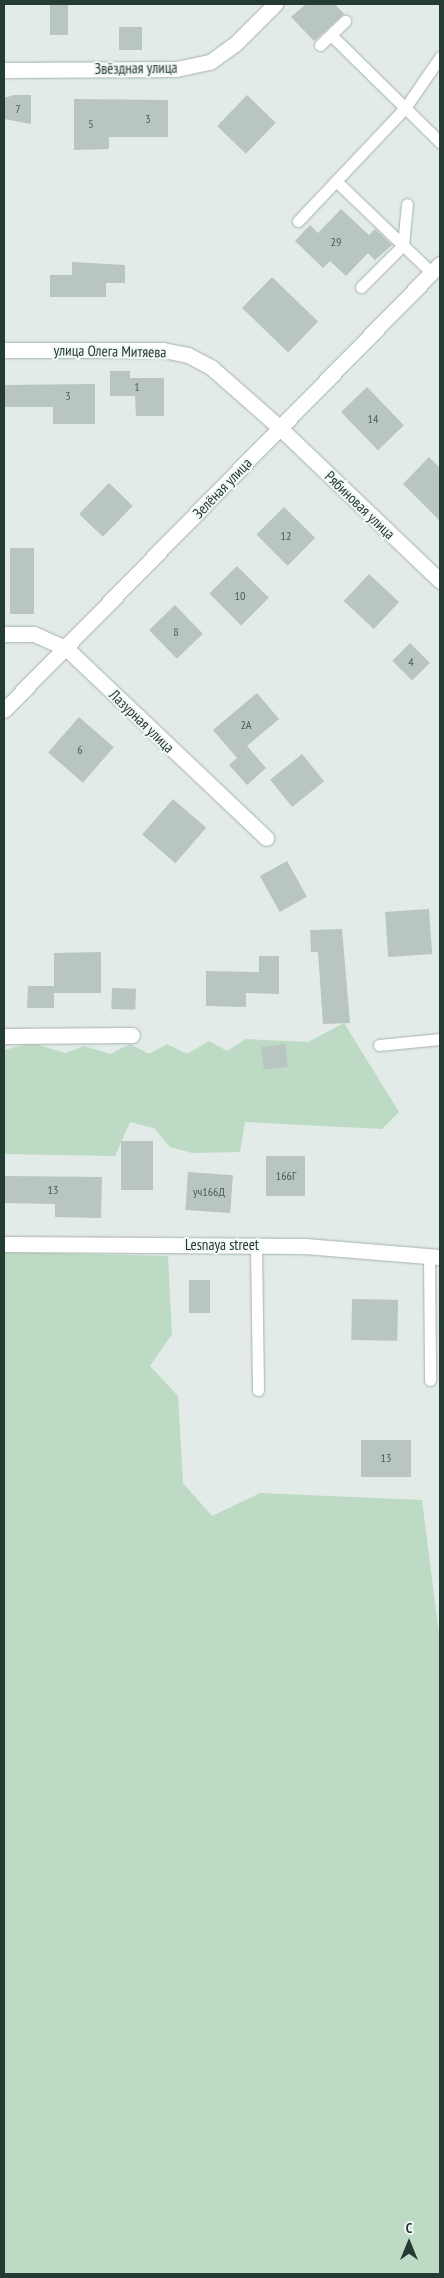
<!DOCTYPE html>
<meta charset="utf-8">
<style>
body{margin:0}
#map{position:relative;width:444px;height:2278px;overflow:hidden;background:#e2ebe7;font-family:"PT Sans Narrow",sans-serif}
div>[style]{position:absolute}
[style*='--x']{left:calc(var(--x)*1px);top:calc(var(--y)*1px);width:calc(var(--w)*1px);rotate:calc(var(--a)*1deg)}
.green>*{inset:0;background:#bddac4}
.building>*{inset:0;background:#b8c5c0;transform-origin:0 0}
.roads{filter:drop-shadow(0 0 1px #a5b2ae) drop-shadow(0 0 1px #a5b2ae)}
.lane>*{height:11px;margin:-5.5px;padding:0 5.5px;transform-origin:5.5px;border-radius:5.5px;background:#fff}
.street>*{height:15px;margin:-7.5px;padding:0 7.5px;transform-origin:7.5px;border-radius:7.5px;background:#fff}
.secondary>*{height:15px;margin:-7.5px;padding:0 7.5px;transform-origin:7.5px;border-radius:7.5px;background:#fff}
span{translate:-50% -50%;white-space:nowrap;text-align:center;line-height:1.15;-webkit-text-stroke:4px #f2f8f5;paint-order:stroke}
.number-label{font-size:12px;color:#495d57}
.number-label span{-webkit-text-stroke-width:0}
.street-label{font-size:15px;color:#243a34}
.frame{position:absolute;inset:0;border:5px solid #243a34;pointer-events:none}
.north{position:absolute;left:384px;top:2218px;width:50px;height:50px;-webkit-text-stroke:4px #f2f8f5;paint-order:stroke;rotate:0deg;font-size:14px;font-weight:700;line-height:20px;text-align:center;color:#243a34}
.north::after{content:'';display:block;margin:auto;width:18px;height:22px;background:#243a34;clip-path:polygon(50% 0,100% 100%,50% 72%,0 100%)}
</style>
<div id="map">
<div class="green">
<i style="clip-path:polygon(344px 1023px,399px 1112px,382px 1129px,245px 1122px,240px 1152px,192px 1153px,170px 1147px,154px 1128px,130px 1122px,115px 1156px,4px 1154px,4px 1050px,32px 1043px,65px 1053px,84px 1046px,110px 1054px,130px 1044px,149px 1054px,167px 1044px,187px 1054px,209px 1041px,227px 1051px,246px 1039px,308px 1042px)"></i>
<i style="clip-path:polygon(4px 1252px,168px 1256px,172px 1334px,150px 1366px,178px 1396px,183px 1483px,212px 1516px,260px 1493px,422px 1500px,440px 1642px,440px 2274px,4px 2274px)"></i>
</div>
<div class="building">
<i style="left:50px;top:4px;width:18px;height:31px"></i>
<i style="clip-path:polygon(306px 4px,335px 4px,344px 14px,314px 41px,291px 17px)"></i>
<i style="left:119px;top:27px;width:23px;height:23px"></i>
<i style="clip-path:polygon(14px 95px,31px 95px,31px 124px,4px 119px,4px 98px)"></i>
<i style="left:247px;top:95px;width:40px;height:43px;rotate:44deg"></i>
<i style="clip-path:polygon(74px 99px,168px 100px,168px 137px,109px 137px,109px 149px,74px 150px)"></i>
<i style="clip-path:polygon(341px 209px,369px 235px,375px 229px,392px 245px,375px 260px,368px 253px,346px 276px,330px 261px,323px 268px,295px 241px,310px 225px,318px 233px)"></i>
<i style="clip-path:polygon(72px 262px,125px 265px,125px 283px,106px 283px,106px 297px,50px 297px,50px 275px,72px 275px)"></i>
<i style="left:272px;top:277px;width:64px;height:43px;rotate:44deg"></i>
<i style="clip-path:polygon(110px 371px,130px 371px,130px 378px,164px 378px,164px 416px,136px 416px,135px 396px,110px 396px)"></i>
<i style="clip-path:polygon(95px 384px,95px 424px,53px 424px,53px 407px,4px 407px,4px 385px)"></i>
<i style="left:367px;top:387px;width:53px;height:36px;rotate:46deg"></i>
<i style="clip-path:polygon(429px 457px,440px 468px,440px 521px,403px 484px)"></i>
<i style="left:109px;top:483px;width:33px;height:43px;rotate:44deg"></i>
<i style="left:284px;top:507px;width:44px;height:39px;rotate:45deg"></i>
<i style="left:10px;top:548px;width:24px;height:66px"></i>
<i style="left:237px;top:566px;width:45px;height:39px;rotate:45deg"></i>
<i style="left:369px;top:574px;width:41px;height:37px;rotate:43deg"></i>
<i style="left:175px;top:605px;width:40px;height:36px;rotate:46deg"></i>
<i style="left:410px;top:643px;width:28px;height:25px;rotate:45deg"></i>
<i style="clip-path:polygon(257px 693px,279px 719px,247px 746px,266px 768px,247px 785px,229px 765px,237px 758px,213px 730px)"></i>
<i style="left:79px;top:717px;width:46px;height:47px;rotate:41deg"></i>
<i style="left:302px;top:754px;width:35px;height:41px;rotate:51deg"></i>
<i style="left:173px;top:799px;width:44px;height:47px;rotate:41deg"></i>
<i style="left:287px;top:861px;width:41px;height:31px;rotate:61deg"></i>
<i style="left:429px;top:909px;width:45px;height:44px;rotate:86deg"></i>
<i style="clip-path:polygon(342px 929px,350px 1023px,323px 1024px,318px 952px,311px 952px,310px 930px)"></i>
<i style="clip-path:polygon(101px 952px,101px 993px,54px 993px,54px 1008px,27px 1008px,28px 986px,54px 986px,54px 953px)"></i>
<i style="clip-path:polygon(259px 956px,279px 956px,279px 994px,246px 993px,246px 1007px,206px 1006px,206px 971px,259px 972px)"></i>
<i style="left:112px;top:988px;width:24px;height:21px;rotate:2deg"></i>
<i style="left:285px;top:1044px;width:23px;height:24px;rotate:83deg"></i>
<i style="left:153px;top:1141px;width:49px;height:32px;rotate:90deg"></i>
<i style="left:266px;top:1156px;width:39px;height:40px"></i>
<i style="left:188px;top:1172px;width:45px;height:38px;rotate:4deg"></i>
<i style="clip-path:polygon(4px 1176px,102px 1177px,101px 1218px,55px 1217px,55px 1204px,4px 1203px)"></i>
<i style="left:189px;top:1280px;width:21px;height:33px"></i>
<i style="left:352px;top:1299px;width:46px;height:41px;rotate:1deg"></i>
<i style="left:361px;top:1440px;width:50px;height:37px"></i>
</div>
<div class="roads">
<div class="lane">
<i style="--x:331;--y:35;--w:153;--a:44.5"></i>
<i style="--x:320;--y:45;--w:35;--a:-44"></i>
<i style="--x:336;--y:181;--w:133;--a:43.8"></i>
<i style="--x:298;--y:221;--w:156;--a:-46.6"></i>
<i style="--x:405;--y:108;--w:62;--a:-55.5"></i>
<i style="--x:361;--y:287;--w:59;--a:-45"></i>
<i style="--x:403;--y:245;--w:41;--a:-84.4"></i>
<i style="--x:379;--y:1045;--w:61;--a:-5.6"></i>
<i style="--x:256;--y:1246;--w:144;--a:89.2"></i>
<i style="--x:429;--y:1256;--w:124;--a:89.5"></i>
</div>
<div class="street">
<i style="--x:4;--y:70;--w:172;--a:-0.3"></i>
<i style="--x:176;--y:69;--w:35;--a:-12"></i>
<i style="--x:210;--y:62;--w:31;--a:-36"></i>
<i style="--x:235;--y:44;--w:57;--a:-45"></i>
<i style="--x:4;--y:350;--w:159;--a:0"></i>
<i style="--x:163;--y:350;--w:25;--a:11"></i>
<i style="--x:188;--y:355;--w:27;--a:28"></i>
<i style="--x:212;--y:368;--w:91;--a:41.4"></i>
<i style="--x:280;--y:428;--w:221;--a:43.7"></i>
<i style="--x:4;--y:634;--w:30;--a:0"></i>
<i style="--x:34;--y:634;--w:35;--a:24"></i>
<i style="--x:66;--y:648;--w:276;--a:43.5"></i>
<i style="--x:4;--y:1036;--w:128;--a:-0.4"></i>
<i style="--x:4;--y:1244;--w:301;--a:0.4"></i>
<i style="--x:305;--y:1246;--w:135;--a:4.7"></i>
</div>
<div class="secondary">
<i style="--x:4;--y:710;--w:624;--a:-45.65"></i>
</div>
</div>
<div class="number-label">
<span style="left:18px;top:109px">7</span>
<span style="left:148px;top:119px">3</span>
<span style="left:91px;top:124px">5</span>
<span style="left:336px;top:242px">29</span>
<span style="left:137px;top:387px">1</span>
<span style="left:68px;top:396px">3</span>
<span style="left:373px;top:419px">14</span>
<span style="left:286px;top:536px">12</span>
<span style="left:240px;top:596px">10</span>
<span style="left:176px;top:632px">8</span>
<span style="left:411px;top:662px">4</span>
<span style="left:246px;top:725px">2А</span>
<span style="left:80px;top:750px">6</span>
<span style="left:286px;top:1176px">166Г</span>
<span style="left:53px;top:1190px">13</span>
<span style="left:209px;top:1192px">уч166Д</span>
<span style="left:386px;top:1458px">13</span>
</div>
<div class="street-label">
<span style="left:136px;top:68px;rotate:-1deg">Звёздная улица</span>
<span style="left:110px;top:351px;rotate:1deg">улица Олега Митяева</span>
<span style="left:222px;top:488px;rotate:-46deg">Зелёная улица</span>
<span style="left:360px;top:505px;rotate:44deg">Рябиновая улица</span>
<span style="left:142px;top:721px;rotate:44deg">Лазурная улица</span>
<span style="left:222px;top:1245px">Lesnaya street</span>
</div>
<div class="frame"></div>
<div class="north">С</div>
</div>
